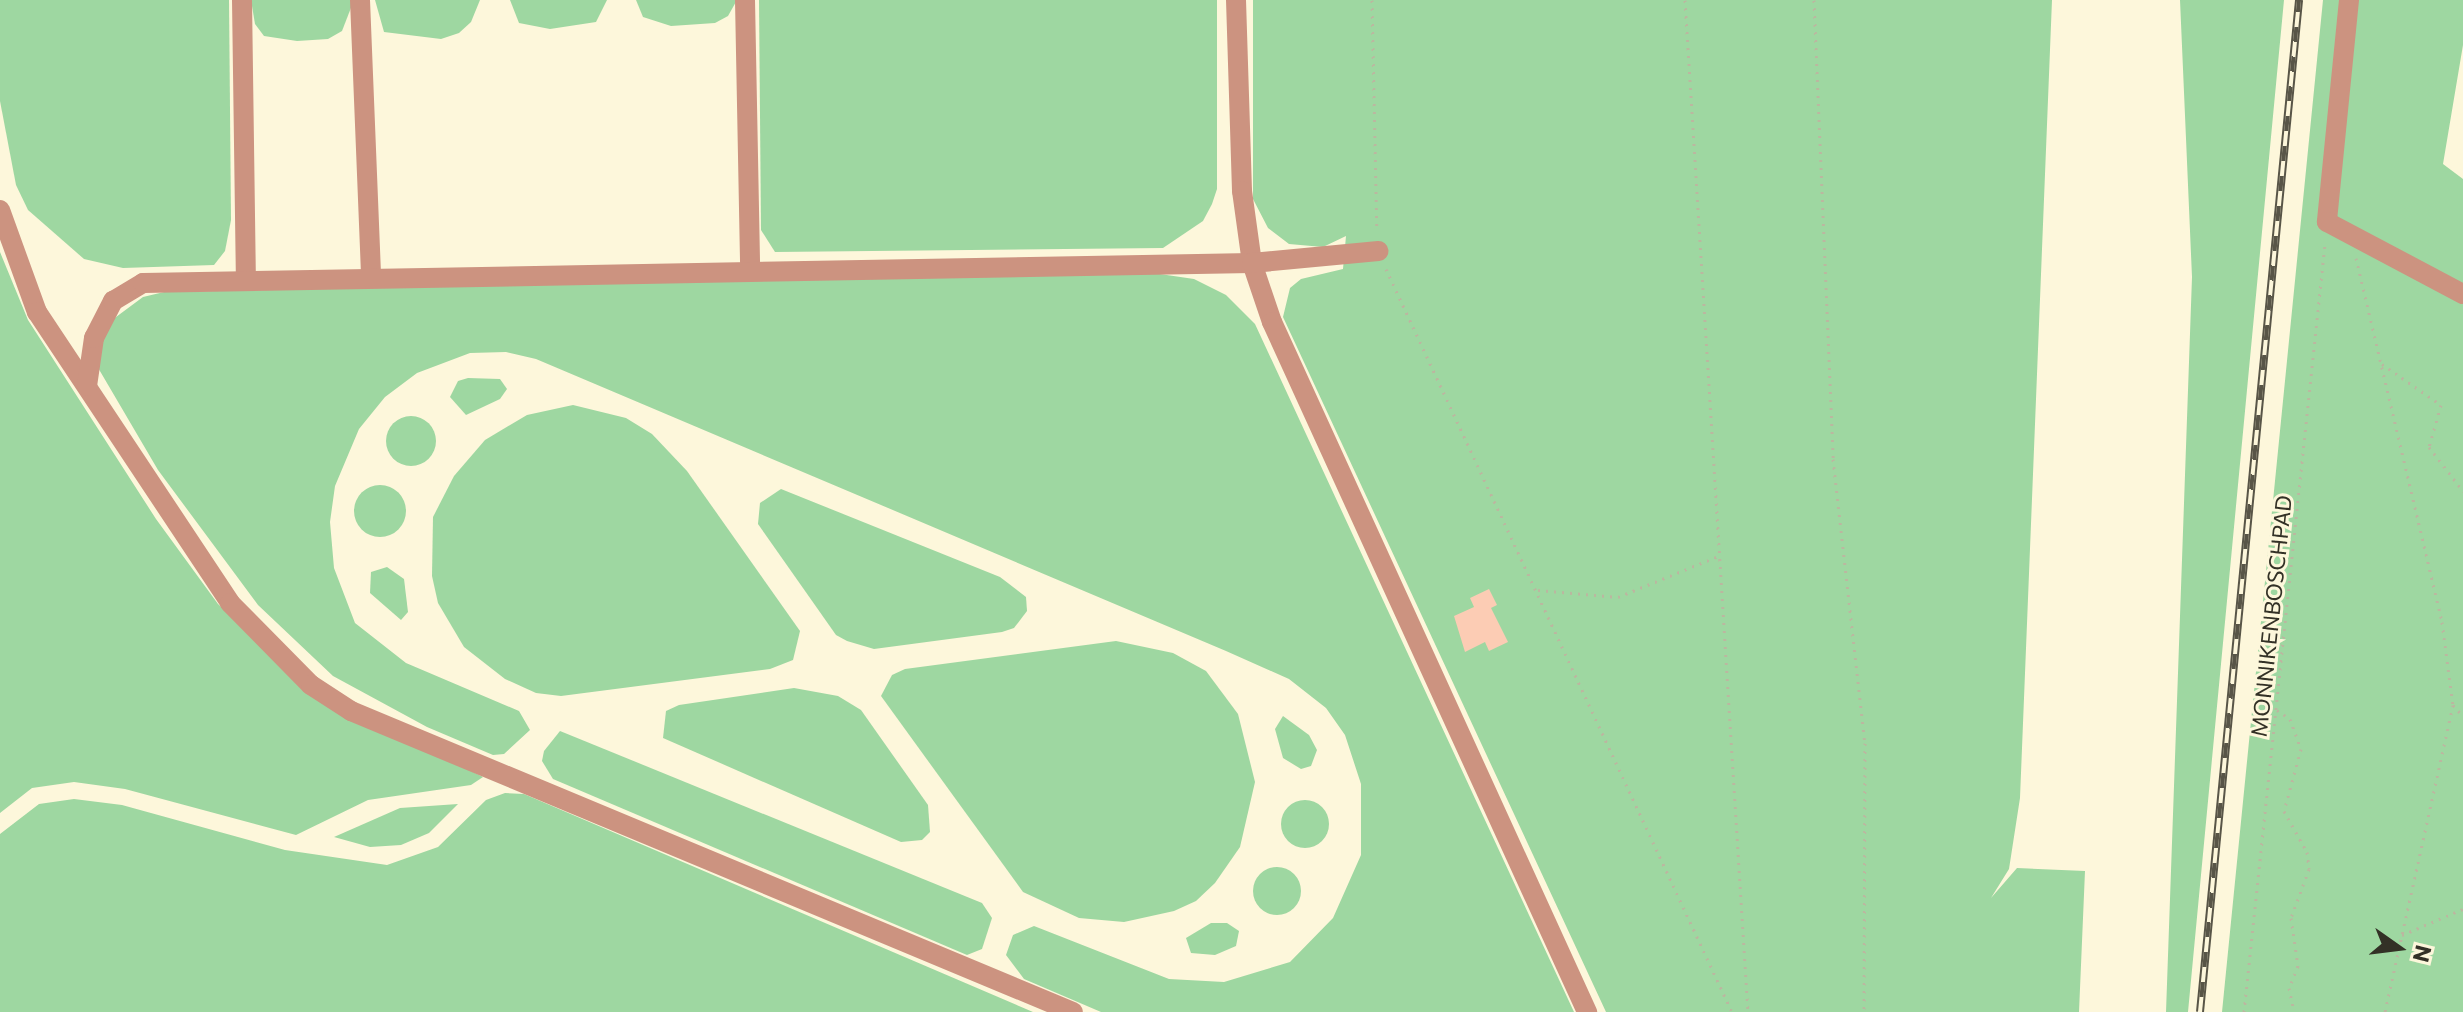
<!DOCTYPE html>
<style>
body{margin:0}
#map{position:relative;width:2463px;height:1012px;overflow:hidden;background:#fdf7db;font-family:Commissioner,sans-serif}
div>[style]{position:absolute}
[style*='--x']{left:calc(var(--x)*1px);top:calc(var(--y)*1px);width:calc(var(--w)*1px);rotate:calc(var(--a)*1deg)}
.green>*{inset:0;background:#9ed7a1}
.round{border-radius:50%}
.building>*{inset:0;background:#fcccb4}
.path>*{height:3px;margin-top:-1.5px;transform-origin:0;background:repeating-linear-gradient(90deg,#bbb7a0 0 2px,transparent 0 8px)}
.minor>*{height:20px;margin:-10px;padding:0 10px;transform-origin:10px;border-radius:10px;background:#cc9380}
.rail>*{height:8px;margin-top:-4px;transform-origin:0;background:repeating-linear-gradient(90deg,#fdf7db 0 15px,#585547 0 30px);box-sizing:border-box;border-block:2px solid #585547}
span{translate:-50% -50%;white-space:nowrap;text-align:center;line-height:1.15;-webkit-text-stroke:6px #fdf7db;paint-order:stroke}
.street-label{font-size:22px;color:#333126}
.north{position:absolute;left:2359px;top:908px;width:80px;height:80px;-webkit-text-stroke:6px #fdf7db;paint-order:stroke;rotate:104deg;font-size:22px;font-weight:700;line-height:32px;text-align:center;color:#333126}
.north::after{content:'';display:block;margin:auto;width:28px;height:36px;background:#333126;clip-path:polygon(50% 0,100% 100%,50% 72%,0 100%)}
</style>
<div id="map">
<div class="green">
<i style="clip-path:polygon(0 0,229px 0,231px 220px,225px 251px,214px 265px,123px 268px,84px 259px,28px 210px,16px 185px,0 101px)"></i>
<i style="clip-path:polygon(251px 0,354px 0,342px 31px,328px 39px,297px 41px,264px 36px,255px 24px)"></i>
<i style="clip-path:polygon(375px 0,480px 0,471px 22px,459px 33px,441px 39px,384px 32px)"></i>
<i style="clip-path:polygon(510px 0,607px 0,596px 22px,550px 29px,519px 23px)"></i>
<i style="clip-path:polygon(636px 0,737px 0,728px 16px,715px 23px,671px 26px,643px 17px)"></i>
<i style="clip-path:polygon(759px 0,1217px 0,1217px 189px,1212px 204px,1203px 221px,1163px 248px,775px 252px,761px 230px)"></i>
<i style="clip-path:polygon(1253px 0,2052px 0,2020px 798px,2009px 869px,1991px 898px,2017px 868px,2085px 871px,2079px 1012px,1606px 1012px,1283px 317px,1290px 288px,1301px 279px,1343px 269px,1346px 236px,1323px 247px,1289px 244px,1268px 228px,1253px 199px)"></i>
<i style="clip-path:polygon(2180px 0,2284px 0,2188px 1012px,2166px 1012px,2192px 277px)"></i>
<i style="clip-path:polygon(2323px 0,2463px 0,2463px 45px,2443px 164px,2463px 179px,2463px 1012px,2222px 1012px)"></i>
<i style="clip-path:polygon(0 252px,28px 320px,156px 519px,218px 604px,309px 688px,483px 777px,471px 785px,368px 800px,296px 835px,125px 789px,74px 782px,32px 788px,0 813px)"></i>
<i style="clip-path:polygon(1153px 273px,1194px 279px,1226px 295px,1255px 324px,1574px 1012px,1101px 1012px,1024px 979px,1006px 955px,1013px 935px,1034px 926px,1169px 979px,1224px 982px,1290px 962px,1333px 918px,1361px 855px,1361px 784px,1345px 735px,1326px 708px,1289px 679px,1226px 651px,536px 359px,506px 352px,470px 353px,417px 373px,385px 397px,359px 429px,335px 486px,330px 522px,334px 568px,355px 623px,406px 663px,519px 711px,530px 730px,504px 754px,493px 755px,427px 727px,333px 676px,258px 605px,158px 470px,97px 366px,103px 332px,116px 317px,143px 297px,164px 292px)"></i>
<i style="clip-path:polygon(468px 378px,500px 379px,507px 389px,500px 399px,466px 415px,450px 397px,458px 381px)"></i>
<i style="clip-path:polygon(573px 405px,626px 418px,652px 434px,687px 471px,800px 631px,793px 660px,770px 669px,561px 696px,536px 693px,505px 679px,464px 647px,438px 603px,432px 576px,433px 517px,454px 476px,485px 440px,527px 415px)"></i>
<i class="round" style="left:386px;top:416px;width:50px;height:50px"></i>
<i class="round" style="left:354px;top:485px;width:52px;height:52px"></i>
<i style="clip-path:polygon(781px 489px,1000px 577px,1026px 597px,1027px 611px,1014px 628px,1002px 632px,874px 649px,847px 641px,836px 635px,758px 524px,760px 503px)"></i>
<i style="clip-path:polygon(387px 567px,404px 579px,408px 612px,401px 620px,370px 593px,371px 572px)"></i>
<i style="clip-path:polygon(1116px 641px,1173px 653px,1206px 671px,1238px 714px,1255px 782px,1240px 847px,1215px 883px,1196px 901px,1174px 911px,1124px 922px,1079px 918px,1023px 892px,881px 696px,892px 675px,905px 669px)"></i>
<i style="clip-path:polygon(794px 688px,838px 696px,861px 710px,928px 805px,930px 832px,922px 840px,901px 842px,663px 738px,666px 711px,679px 705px)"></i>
<i style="clip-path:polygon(1283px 716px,1309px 735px,1317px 750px,1311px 766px,1301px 769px,1283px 758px,1275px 729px)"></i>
<i style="clip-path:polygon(560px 731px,982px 903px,992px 918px,982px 949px,967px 955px,553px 779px,542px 761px,544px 751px)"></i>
<i style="clip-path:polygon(505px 793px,524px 794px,1033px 1012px,0 1012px,0 834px,39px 804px,74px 799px,122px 805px,285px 850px,387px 865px,438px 847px,486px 800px)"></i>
<i class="round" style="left:1281px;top:800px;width:48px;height:48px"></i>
<i style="clip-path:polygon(458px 804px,429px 833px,401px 845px,370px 847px,334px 837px,400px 808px)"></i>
<i class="round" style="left:1253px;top:867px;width:48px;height:48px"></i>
<i style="clip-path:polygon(1211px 923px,1227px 923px,1239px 931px,1236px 946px,1215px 955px,1191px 953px,1186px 938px)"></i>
</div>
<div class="building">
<i style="clip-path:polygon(1489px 589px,1497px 605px,1491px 608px,1508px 642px,1489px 651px,1485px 642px,1465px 652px,1454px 616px,1474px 607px,1470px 598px)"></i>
</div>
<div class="path">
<i style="--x:1372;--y:0;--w:231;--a:88.8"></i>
<i style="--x:1685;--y:0;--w:1014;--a:86.44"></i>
<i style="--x:1814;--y:0;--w:459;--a:87.6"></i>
<i style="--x:1833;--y:459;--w:286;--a:83.6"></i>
<i style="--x:1865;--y:743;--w:269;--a:90.2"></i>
<i style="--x:2356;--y:258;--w:374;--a:76.7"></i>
<i style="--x:2442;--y:622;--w:84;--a:82.5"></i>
<i style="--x:2453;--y:705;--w:314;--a:102.5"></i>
<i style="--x:1386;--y:269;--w:820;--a:65.03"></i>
<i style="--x:2382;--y:364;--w:72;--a:34.8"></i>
<i style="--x:2441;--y:405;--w:44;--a:105.9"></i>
<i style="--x:2429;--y:447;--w:56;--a:52.3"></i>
<i style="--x:1538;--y:590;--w:80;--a:5"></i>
<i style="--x:1618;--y:597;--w:111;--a:-22.2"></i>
<i style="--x:2453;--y:705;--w:15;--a:48"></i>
<i style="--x:2277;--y:710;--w:16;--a:35"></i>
<i style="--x:2290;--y:719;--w:32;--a:70"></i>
<i style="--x:2301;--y:749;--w:64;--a:105.3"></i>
<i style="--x:2284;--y:811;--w:47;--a:60.7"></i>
<i style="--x:2307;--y:852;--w:17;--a:83"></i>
<i style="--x:2309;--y:869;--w:52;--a:110.2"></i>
<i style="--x:2291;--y:918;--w:49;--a:81.7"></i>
<i style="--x:2298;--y:966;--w:24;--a:112"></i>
<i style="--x:2289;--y:988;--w:25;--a:78"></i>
<i style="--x:2402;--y:935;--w:66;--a:-23.1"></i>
<i style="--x:2244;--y:1012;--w:772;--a:-83.98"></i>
</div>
<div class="minor">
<i style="--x:242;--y:0;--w:278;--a:89.2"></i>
<i style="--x:360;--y:0;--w:278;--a:87.7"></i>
<i style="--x:745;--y:0;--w:271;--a:88.9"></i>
<i style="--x:1236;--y:0;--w:191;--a:88.2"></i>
<i style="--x:1242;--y:191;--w:73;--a:82.1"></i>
<i style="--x:1252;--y:263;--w:62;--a:71.3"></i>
<i style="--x:1272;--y:322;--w:759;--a:65.46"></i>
<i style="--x:2349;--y:0;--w:223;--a:95.7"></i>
<i style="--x:2327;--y:222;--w:154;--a:27.9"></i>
<i style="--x:0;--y:210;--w:109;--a:70.1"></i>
<i style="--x:37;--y:312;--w:349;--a:56.4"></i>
<i style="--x:230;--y:603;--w:115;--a:45.4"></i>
<i style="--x:311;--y:685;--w:48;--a:33"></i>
<i style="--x:351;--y:711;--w:782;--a:22.63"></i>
<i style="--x:87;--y:386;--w:49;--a:-81.7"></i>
<i style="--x:94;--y:338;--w:42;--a:-62.8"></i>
<i style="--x:113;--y:301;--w:35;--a:-31"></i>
<i style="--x:143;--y:283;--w:1109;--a:-1.03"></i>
<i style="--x:1252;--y:263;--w:127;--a:-5.4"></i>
</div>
<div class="rail">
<i style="--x:2200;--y:1012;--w:1017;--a:-84.41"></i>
</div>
<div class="street-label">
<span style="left:2271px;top:616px;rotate:-84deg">MONNIKENBOSCHPAD</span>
</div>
<div class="north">N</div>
</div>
